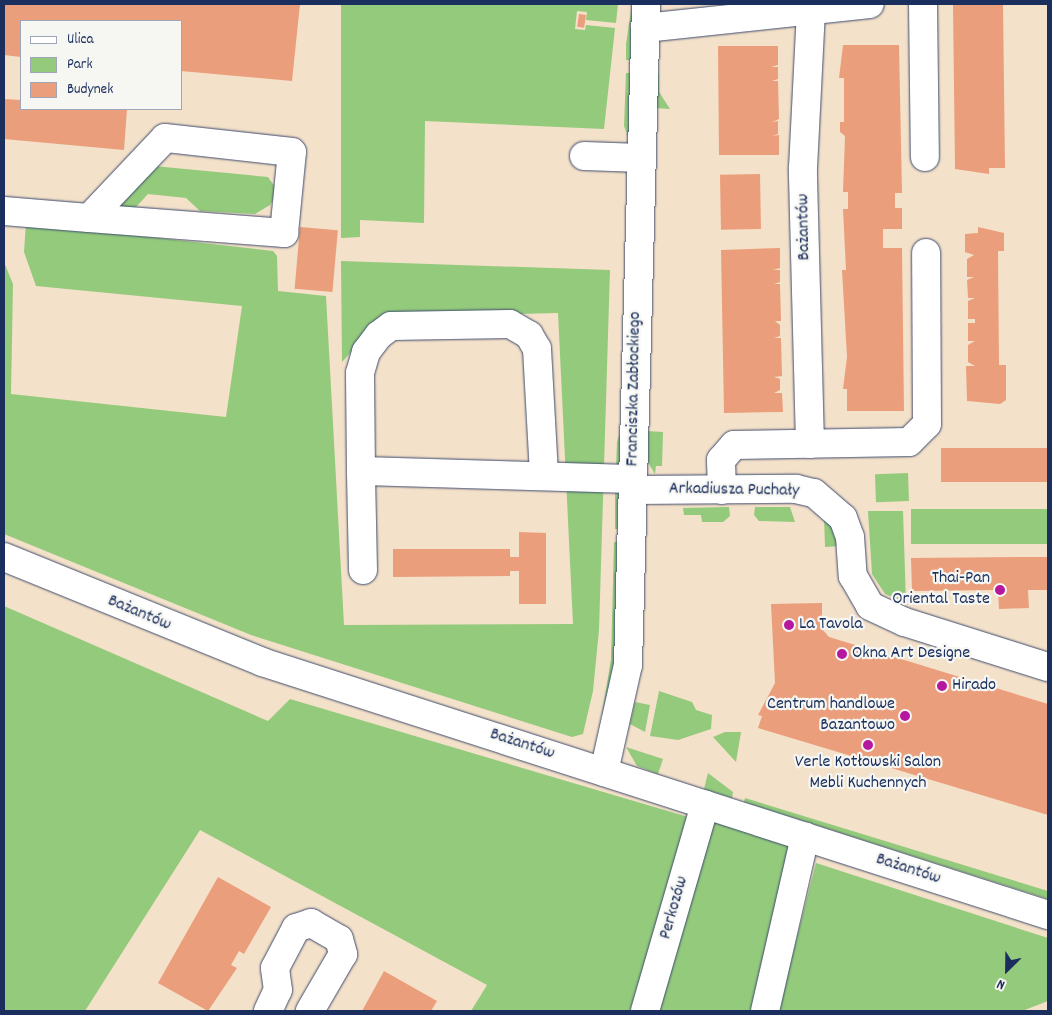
<!DOCTYPE html>
<meta charset="utf-8">
<style>
body{margin:0}
#map{position:relative;width:1052px;height:1015px;overflow:hidden;background:#f4e1c9;font-family:Dekko,sans-serif}
div>[style]{position:absolute}
[style*='--x']{left:calc(var(--x)*1px);top:calc(var(--y)*1px);width:calc(var(--w)*1px);rotate:calc(var(--a)*1deg)}
.green>*{inset:0;background:#94ca7c;transform-origin:0 0}
.building>*{inset:0;background:#eb9e7b;transform-origin:0 0}
.roads{filter:drop-shadow(0 0 1px #3c4a6e) drop-shadow(0 0 1px #3c4a6e)}
.minor>*{height:28px;margin:-14px;padding:0 14px;transform-origin:14px;border-radius:14px;background:#fff}
.dots>*{width:14px;height:14px;translate:-50% -50%;box-sizing:border-box;border:2px solid #f6f6f2;border-radius:50%}
span{translate:-50% -50%;white-space:nowrap;text-align:center;line-height:1.15;-webkit-text-stroke:4.5px #f6f6f2;paint-order:stroke}
.street-label{font-size:18px;color:#1b2f5e}
.poi-label{font-size:18px;color:#1b2f5e}
.right{translate:-100% -50%;text-align:right}
.left{translate:0 -50%;text-align:left}
.frame{position:absolute;inset:0;border:5px solid #1b2f5e;pointer-events:none}
.legend{position:absolute;left:20px;top:20px;width:162px;height:90px;box-sizing:border-box;background:#f6f6f2;border:1px solid #9ea6b7;margin:0;padding:6px 9px;list-style:none;font-size:15px;color:#1b2f5e}
.legend li{display:flex;align-items:center;gap:10px;height:25px}
.legend b{width:25px;border:1px solid #9ea6b7}
.north{position:absolute;left:982px;top:945px;width:50px;height:50px;-webkit-text-stroke:4px #f6f6f2;paint-order:stroke;rotate:203deg;font-size:14px;font-weight:700;line-height:20px;text-align:center;color:#1b2f5e}
.north::after{content:'';display:block;margin:auto;width:18px;height:22px;background:#1b2f5e;clip-path:polygon(50% 0,100% 100%,50% 72%,0 100%)}
</style>
<div id="map">
<div class="green">
<i style="clip-path:polygon(341px 4px,618px 4px,616px 23px,586px 20px,587px 12px,577px 11px,575px 29px,585px 30px,586px 25px,615px 28px,604px 129px,425px 121px,424px 223px,360px 220px,360px 237px,341px 238px)"></i>
<i style="clip-path:polygon(632px 4px,632px 60px,626px 60px,626px 44px)"></i>
<i style="clip-path:polygon(626px 73px,632px 73px,630px 142px,624px 126px)"></i>
<i style="clip-path:polygon(655px 74px,659px 74px,659px 92px,670px 109px,655px 108px)"></i>
<i style="clip-path:polygon(154px 166px,268px 177px,278px 191px,270px 205px,255px 214px,200px 211px,186px 198px,148px 194px,136px 207px,123px 212px,115px 204px)"></i>
<i style="clip-path:polygon(26px 223px,273px 251px,277px 256px,278px 291px,326px 296px,344px 625px,573px 624px,558px 313px,383px 317px,342px 362px,341px 261px,610px 270px,599px 630px,593px 691px,583px 734px,572px 737px,251px 635px,4px 534px,4px 262px,13px 284px,11px 394px,226px 417px,242px 306px,36px 286px,24px 252px)"></i>
<i style="clip-path:polygon(623px 423px,621px 465px,616px 468px,617px 442px)"></i>
<i style="clip-path:polygon(647px 431px,663px 432px,662px 466px,656px 466px,655px 474px,647px 461px)"></i>
<i style="left:908px;top:473px;width:28px;height:33px;rotate:88deg"></i>
<i style="clip-path:polygon(615px 491px,620px 494px,621px 529px,615px 529px)"></i>
<i style="clip-path:polygon(729px 507px,730px 516px,723px 522px,702px 522px,701px 515px,684px 515px,683px 508px)"></i>
<i style="clip-path:polygon(755px 507px,790px 507px,795px 522px,759px 521px,754px 515px)"></i>
<i style="left:1048px;top:509px;width:35px;height:137px;rotate:90deg"></i>
<i style="clip-path:polygon(868px 511px,903px 511px,906px 603px,885px 594px,872px 574px)"></i>
<i style="clip-path:polygon(824px 517px,833px 527px,841px 546px,825px 547px)"></i>
<i style="clip-path:polygon(614px 542px,620px 542px,617px 660px,607px 717px,602px 715px,611px 659px)"></i>
<i style="clip-path:polygon(4px 606px,268px 721px,290px 699px,688px 817px,630px 1011px,471px 1011px,487px 985px,200px 830px,85px 1011px,4px 1011px)"></i>
<i style="clip-path:polygon(659px 691px,692px 702px,696px 710px,712px 715px,711px 729px,678px 740px,650px 736px)"></i>
<i style="clip-path:polygon(635px 702px,650px 705px,645px 732px,630px 724px)"></i>
<i style="clip-path:polygon(725px 732px,741px 732px,736px 762px,713px 737px)"></i>
<i style="clip-path:polygon(626px 747px,663px 759px,658px 774px,637px 766px)"></i>
<i style="clip-path:polygon(708px 773px,733px 792px,732px 798px,704px 789px)"></i>
<i style="clip-path:polygon(745px 798px,1048px 891px,1048px 899px,744px 802px)"></i>
<i style="clip-path:polygon(715px 819px,791px 843px,758px 1011px,656px 1011px)"></i>
<i style="clip-path:polygon(816px 863px,1048px 938px,1048px 1001px,1022px 1011px,778px 1011px)"></i>
</div>
<div class="building">
<i style="clip-path:polygon(4px 4px,300px 4px,292px 81px,181px 71px,181px 21px,21px 21px,21px 57px,4px 55px)"></i>
<i style="clip-path:polygon(953px 4px,1003px 4px,1005px 168px,989px 168px,989px 174px,955px 169px)"></i>
<i style="left:579px;top:14px;width:7px;height:13px;rotate:8deg"></i>
<i style="clip-path:polygon(843px 45px,899px 45px,902px 193px,895px 193px,895px 208px,902px 208px,902px 229px,883px 229px,883px 248px,902px 248px,904px 411px,847px 411px,847px 389px,843px 389px,847px 357px,842px 270px,846px 270px,843px 209px,848px 209px,848px 192px,843px 192px,845px 136px,840px 132px,840px 122px,844px 122px,844px 78px,839px 78px)"></i>
<i style="clip-path:polygon(718px 46px,778px 46px,778px 65px,771px 67px,778px 67px,778px 79px,772px 81px,778px 81px,779px 119px,772px 122px,778px 121px,778px 134px,772px 136px,779px 135px,779px 155px,719px 155px)"></i>
<i style="clip-path:polygon(4px 99px,21px 100px,21px 109px,127px 109px,124px 150px,4px 139px)"></i>
<i style="left:760px;top:174px;width:55px;height:40px;rotate:89deg"></i>
<i style="left:300px;top:227px;width:38px;height:62px;rotate:5deg"></i>
<i style="clip-path:polygon(978px 227px,1004px 233px,1004px 251px,998px 251px,999px 365px,1006px 365px,1006px 400px,1000px 404px,967px 401px,966px 366px,975px 366px,968px 362px,968px 345px,975px 341px,968px 341px,968px 323px,975px 323px,975px 319px,968px 319px,968px 301px,975px 298px,968px 298px,967px 280px,974px 277px,967px 277px,967px 259px,974px 255px,965px 252px,965px 234px,978px 233px)"></i>
<i style="clip-path:polygon(780px 248px,780px 268px,773px 270px,780px 270px,780px 282px,774px 284px,780px 284px,781px 321px,775px 321px,780px 325px,780px 336px,774px 338px,781px 338px,782px 376px,774px 377px,780px 379px,780px 390px,774px 393px,782px 393px,783px 412px,724px 413px,721px 250px)"></i>
<i style="left:1048px;top:448px;width:34px;height:107px;rotate:90deg"></i>
<i style="clip-path:polygon(519px 532px,546px 533px,546px 604px,519px 604px,519px 571px,510px 571px,510px 576px,393px 577px,393px 549px,510px 549px,510px 557px,519px 557px)"></i>
<i style="clip-path:polygon(1024px 557px,1048px 557px,1048px 590px,1028px 590px,1029px 608px,999px 609px,998px 590px,912px 591px,911px 558px)"></i>
<i style="clip-path:polygon(822px 603px,822px 629px,829px 637px,1048px 704px,1048px 815px,758px 728px,762px 716px,758px 715px,775px 683px,771px 604px)"></i>
<i style="clip-path:polygon(218px 877px,271px 907px,244px 954px,239px 951px,231px 965px,237px 968px,208px 1011px,158px 983px)"></i>
<i style="clip-path:polygon(384px 971px,437px 1001px,431px 1011px,362px 1011px)"></i>
</div>
<div class="roads">
<div class="minor">
<i style="--x:923;--y:4;--w:153;--a:89.3"></i>
<i style="--x:645;--y:28;--w:226;--a:-6.1"></i>
<i style="--x:584;--y:156;--w:57;--a:2"></i>
<i style="--x:4;--y:211;--w:85;--a:4.7"></i>
<i style="--x:89;--y:218;--w:196;--a:4.4"></i>
<i style="--x:284;--y:233;--w:81;--a:-84.4"></i>
<i style="--x:292;--y:152;--w:128;--a:-173.7"></i>
<i style="--x:165;--y:138;--w:110;--a:133.5"></i>
<i style="--x:810;--y:444;--w:276;--a:-91.5"></i>
<i style="--x:803;--y:168;--w:158;--a:-87.1"></i>
<i style="--x:361;--y:471;--w:98;--a:-90.6"></i>
<i style="--x:360;--y:373;--w:22;--a:-74"></i>
<i style="--x:366;--y:352;--w:21;--a:-53"></i>
<i style="--x:379;--y:335;--w:15;--a:-37"></i>
<i style="--x:391;--y:326;--w:119;--a:-1"></i>
<i style="--x:510;--y:324;--w:22;--a:30"></i>
<i style="--x:529;--y:335;--w:16;--a:60"></i>
<i style="--x:537;--y:349;--w:125;--a:86.8"></i>
<i style="--x:633;--y:490;--w:163;--a:-0.4"></i>
<i style="--x:796;--y:489;--w:18;--a:13"></i>
<i style="--x:814;--y:493;--w:38;--a:41"></i>
<i style="--x:843;--y:518;--w:20;--a:70"></i>
<i style="--x:850;--y:537;--w:39;--a:86"></i>
<i style="--x:853;--y:576;--w:34;--a:60"></i>
<i style="--x:870;--y:606;--w:38;--a:25"></i>
<i style="--x:905;--y:622;--w:150;--a:17.5"></i>
<i style="--x:722;--y:490;--w:30;--a:-92"></i>
<i style="--x:721;--y:460;--w:20;--a:-49"></i>
<i style="--x:734;--y:445;--w:175;--a:-1"></i>
<i style="--x:909;--y:442;--w:25;--a:-45"></i>
<i style="--x:927;--y:424;--w:171;--a:-90.3"></i>
<i style="--x:4;--y:557;--w:279;--a:22.1"></i>
<i style="--x:262;--y:662;--w:826;--a:17.84"></i>
<i style="--x:363;--y:570;--w:99;--a:-91.2"></i>
<i style="--x:361;--y:471;--w:272;--a:1.7"></i>
<i style="--x:604;--y:772;--w:110;--a:-77.4"></i>
<i style="--x:628;--y:665;--w:661;--a:-88.44"></i>
<i style="--x:268;--y:1011;--w:23;--a:-65"></i>
<i style="--x:278;--y:990;--w:22;--a:-98"></i>
<i style="--x:275;--y:968;--w:45;--a:-62.3"></i>
<i style="--x:296;--y:928;--w:16;--a:-18"></i>
<i style="--x:311;--y:923;--w:32;--a:30"></i>
<i style="--x:339;--y:939;--w:16;--a:75"></i>
<i style="--x:343;--y:954;--w:66;--a:120.1"></i>
<i style="--x:645;--y:1011;--w:215;--a:-73.8"></i>
<i style="--x:765;--y:1011;--w:179;--a:-77.1"></i>
</div>
</div>
<div class="dots">
<i style="left:1000px;top:590px;background:#b5179e"></i>
<i style="left:789px;top:625px;background:#b5179e"></i>
<i style="left:842px;top:654px;background:#b5179e"></i>
<i style="left:942px;top:686px;background:#b5179e"></i>
<i style="left:905px;top:716px;background:#b5179e"></i>
<i style="left:868px;top:745px;background:#b5179e"></i>
</div>
<div class="street-label">
<span style="left:805px;top:227px;rotate:-91deg">Bażantów</span>
<span style="left:635px;top:389px;rotate:-89deg">Franciszka Zabłockiego</span>
<span style="left:734px;top:491px;rotate:1deg">Arkadiusza Puchały</span>
<span style="left:139px;top:614px;rotate:23deg">Bażantów</span>
<span style="left:522px;top:745px;rotate:18deg">Bażantów</span>
<span style="left:908px;top:870px;rotate:18deg">Bażantów</span>
<span style="left:675px;top:908px;rotate:-74deg">Perkozów</span>
</div>
<div class="poi-label">
<span class="right" style="left:990px;top:590px">Thai-Pan<br>Oriental Taste</span>
<span class="left" style="left:799px;top:625px">La Tavola</span>
<span class="left" style="left:852px;top:654px">Okna Art Designe</span>
<span class="left" style="left:952px;top:686px">Hirado</span>
<span class="right" style="left:895px;top:716px">Centrum handlowe<br>Bazantowo</span>
<span style="left:868px;top:774px">Verle Kotłowski Salon<br>Mebli Kuchennych</span>
</div>
<div class="frame"></div>
<ul class="legend">
<li><b style="height:6px;background:#fff"></b>Ulica</li>
<li><b style="height:14px;background:#94ca7c"></b>Park</li>
<li><b style="height:14px;background:#eb9e7b"></b>Budynek</li>
</ul>
<div class="north">N</div>
</div>
